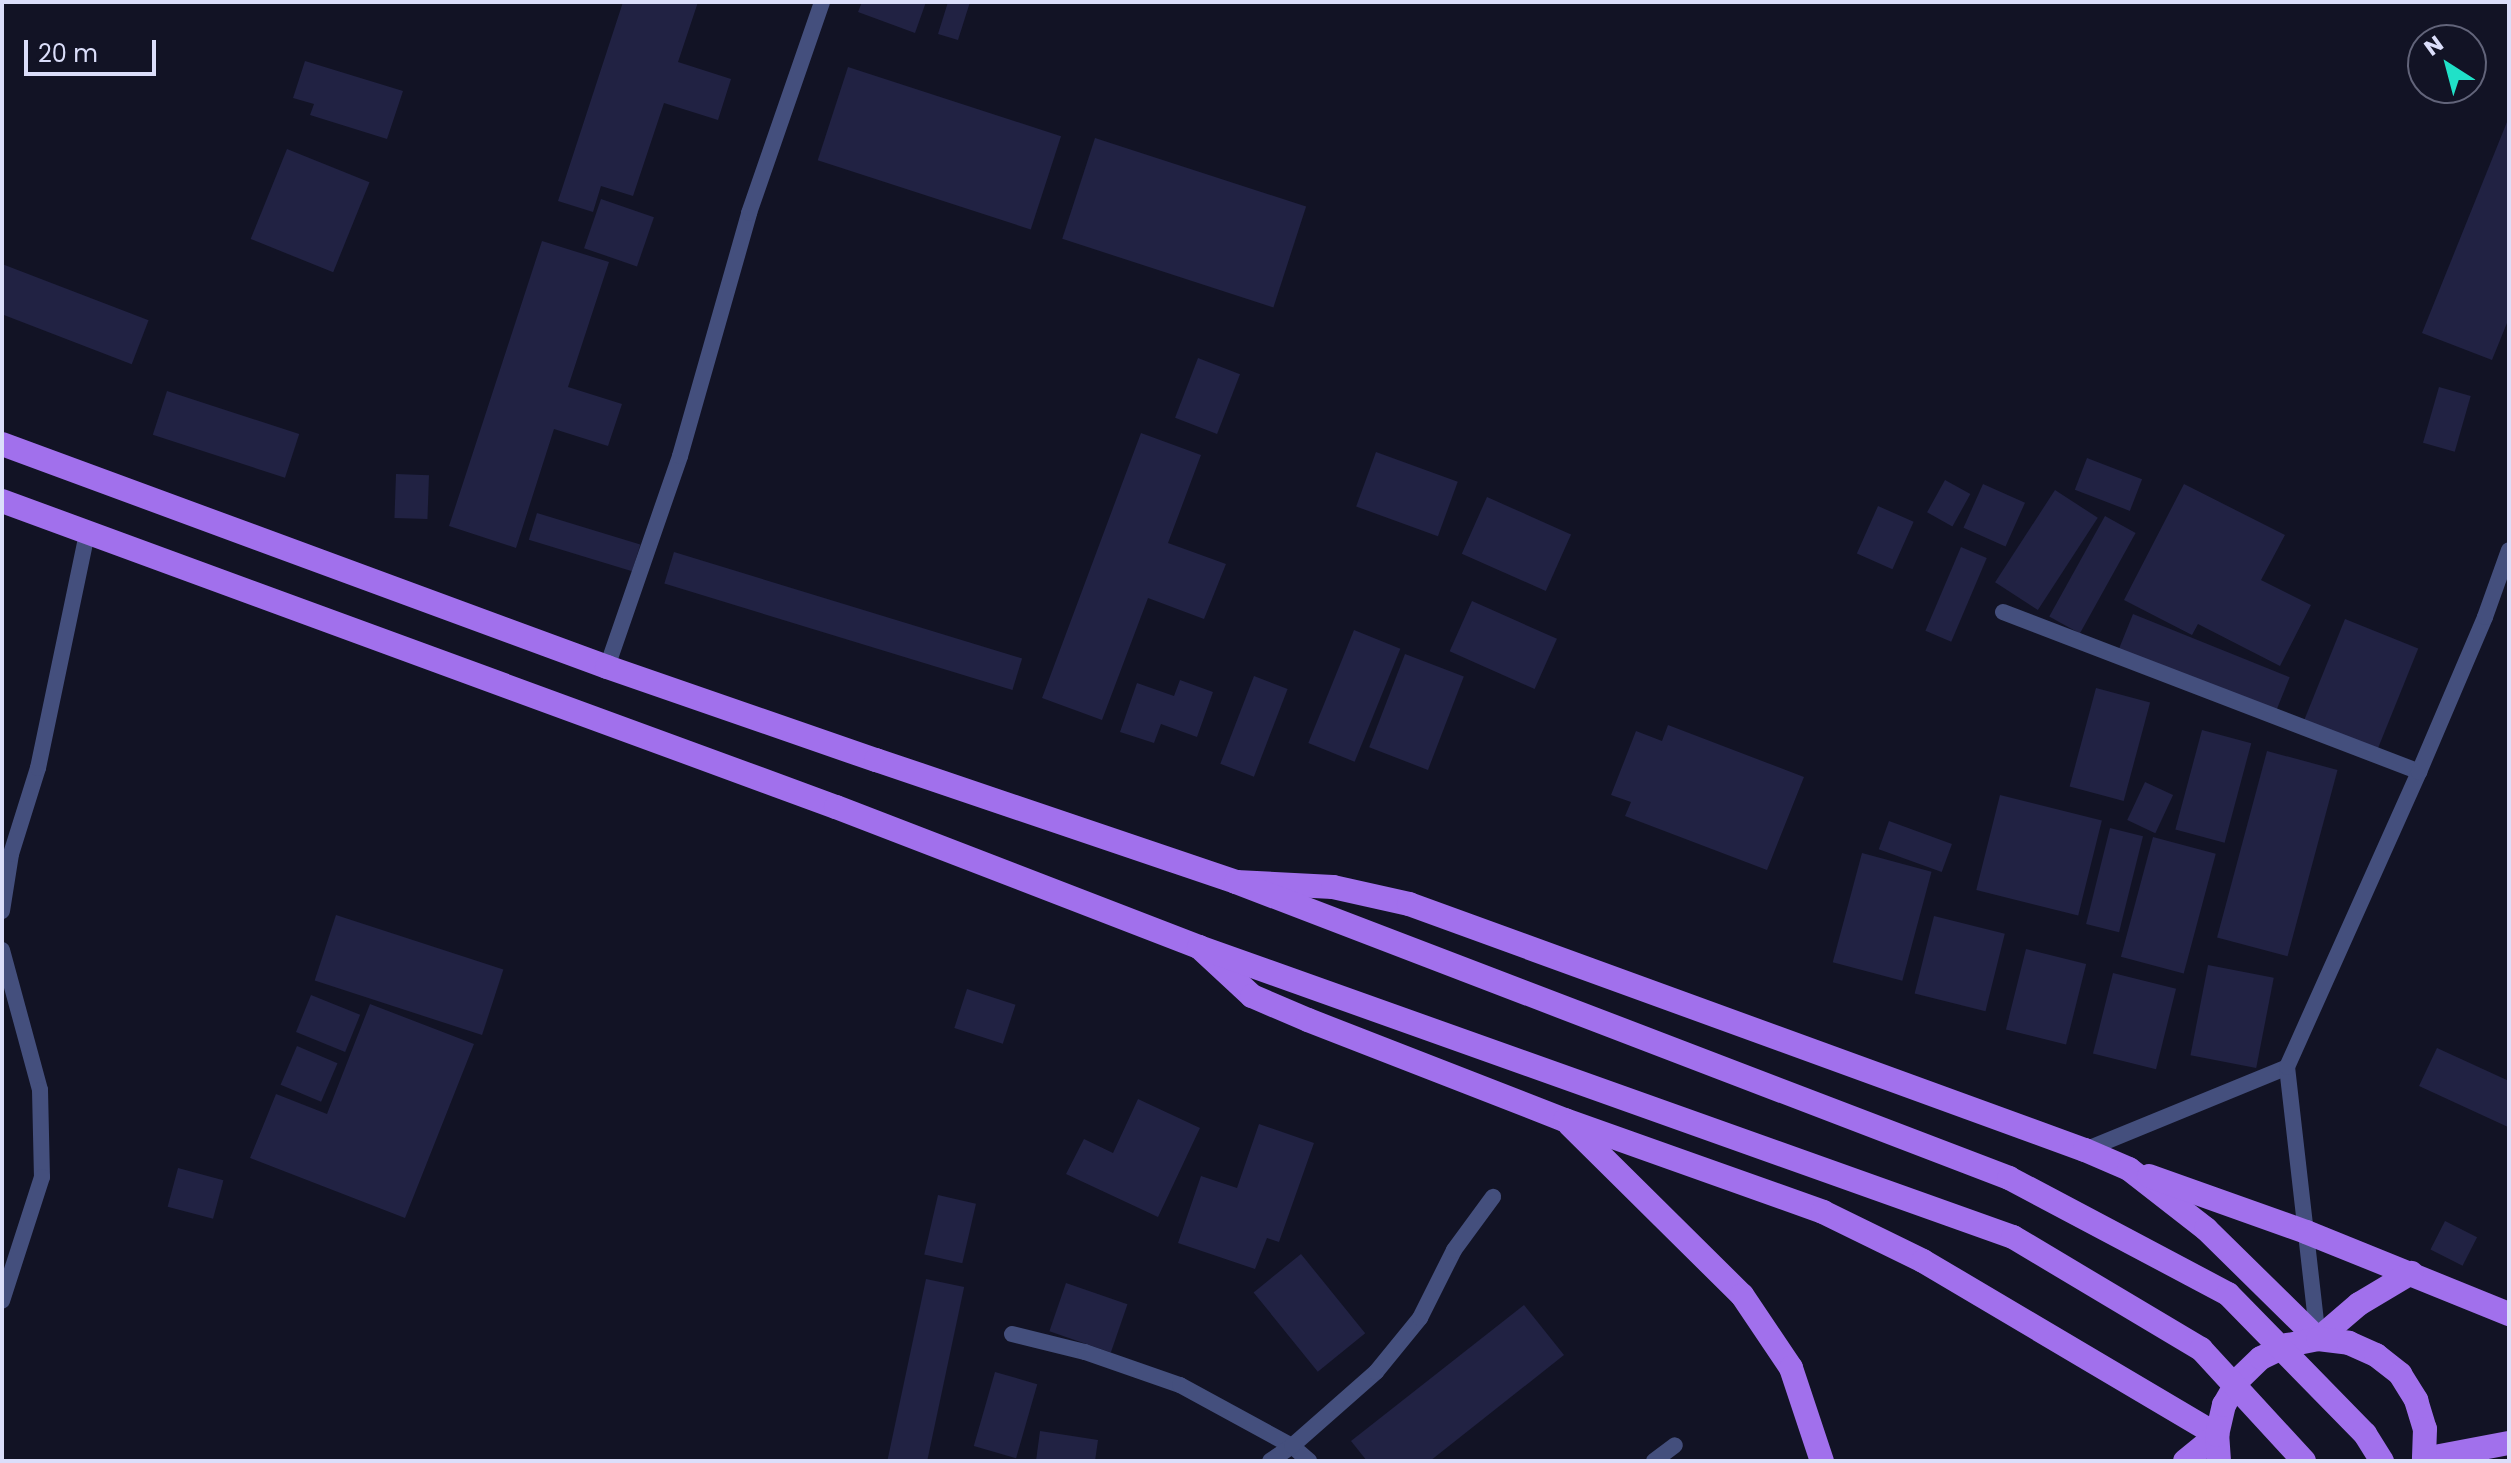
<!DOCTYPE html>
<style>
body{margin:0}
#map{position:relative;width:2511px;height:1463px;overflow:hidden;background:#121325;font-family:Poppins,sans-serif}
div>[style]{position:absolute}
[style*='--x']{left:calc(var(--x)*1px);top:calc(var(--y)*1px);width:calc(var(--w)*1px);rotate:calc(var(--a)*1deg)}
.building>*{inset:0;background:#212243;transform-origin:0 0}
.street>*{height:16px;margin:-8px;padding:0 8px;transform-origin:8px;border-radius:8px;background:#444f7d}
.primary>*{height:24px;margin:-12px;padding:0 12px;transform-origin:12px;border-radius:12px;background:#a170ec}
.primary-bridge>*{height:24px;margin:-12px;padding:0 12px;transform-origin:12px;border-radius:12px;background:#a170ec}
span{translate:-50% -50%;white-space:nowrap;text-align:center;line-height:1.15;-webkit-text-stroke:6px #121325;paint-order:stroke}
.frame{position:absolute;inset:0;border:4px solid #dbdefa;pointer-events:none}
.north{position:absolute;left:2407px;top:24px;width:80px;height:80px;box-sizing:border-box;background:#121325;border:2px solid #62647a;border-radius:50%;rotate:324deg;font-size:22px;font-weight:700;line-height:32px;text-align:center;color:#dbdefa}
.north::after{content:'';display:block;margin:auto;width:28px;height:36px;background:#20e1c8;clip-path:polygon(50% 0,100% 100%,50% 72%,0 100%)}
.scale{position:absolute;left:24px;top:40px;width:132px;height:36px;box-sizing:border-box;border:4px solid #dbdefa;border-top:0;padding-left:10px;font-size:24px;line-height:28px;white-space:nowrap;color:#dbdefa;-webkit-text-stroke:6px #121325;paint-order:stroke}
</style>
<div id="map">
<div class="building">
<i style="clip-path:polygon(623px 2px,698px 2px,678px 62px,731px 79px,718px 120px,664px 103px,633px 196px,601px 186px,593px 212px,558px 201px)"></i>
<i style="clip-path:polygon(862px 2px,926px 2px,915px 33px,858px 12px)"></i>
<i style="clip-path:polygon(948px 2px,970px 2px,958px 40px,938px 34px)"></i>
<i style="clip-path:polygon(305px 61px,403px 91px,387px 139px,310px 115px,314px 104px,293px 98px)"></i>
<i style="left:848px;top:67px;width:224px;height:98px;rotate:18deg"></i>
<i style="clip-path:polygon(2509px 117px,2509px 318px,2492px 360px,2422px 333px)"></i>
<i style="left:1095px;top:138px;width:222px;height:106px;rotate:18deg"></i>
<i style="left:287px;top:149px;width:89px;height:97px;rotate:22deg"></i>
<i style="left:601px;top:199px;width:56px;height:52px;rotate:19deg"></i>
<i style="clip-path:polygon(542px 241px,609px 262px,568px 387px,622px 404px,608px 446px,554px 429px,516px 548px,449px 526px)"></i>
<i style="left:2px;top:264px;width:157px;height:47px;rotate:21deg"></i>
<i style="left:1198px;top:358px;width:45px;height:64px;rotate:21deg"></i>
<i style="left:2439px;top:387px;width:33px;height:58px;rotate:16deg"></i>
<i style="left:167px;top:391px;width:139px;height:46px;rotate:18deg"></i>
<i style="clip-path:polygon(1141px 433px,1201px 455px,1168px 543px,1226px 564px,1204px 619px,1148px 598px,1102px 720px,1042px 698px)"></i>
<i style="left:1376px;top:452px;width:87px;height:58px;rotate:20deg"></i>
<i style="left:2087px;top:458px;width:59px;height:34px;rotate:21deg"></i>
<i style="left:396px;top:474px;width:33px;height:44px;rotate:2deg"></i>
<i style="left:1945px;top:480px;width:29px;height:37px;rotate:29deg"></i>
<i style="left:1983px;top:484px;width:46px;height:48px;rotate:24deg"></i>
<i style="clip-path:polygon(2184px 484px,2285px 535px,2261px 580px,2311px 605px,2280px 666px,2198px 624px,2192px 635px,2124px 600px)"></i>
<i style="left:2055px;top:490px;width:51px;height:110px;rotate:33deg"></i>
<i style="left:1487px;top:497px;width:92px;height:62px;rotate:24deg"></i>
<i style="left:1878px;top:506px;width:39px;height:52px;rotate:24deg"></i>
<i style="left:537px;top:513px;width:108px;height:28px;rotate:17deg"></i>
<i style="left:2105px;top:516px;width:35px;height:115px;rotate:29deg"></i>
<i style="left:1961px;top:547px;width:28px;height:91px;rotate:23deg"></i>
<i style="left:674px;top:552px;width:364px;height:33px;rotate:17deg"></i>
<i style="left:1472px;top:601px;width:93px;height:55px;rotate:24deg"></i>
<i style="left:2133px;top:614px;width:169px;height:39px;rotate:22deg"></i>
<i style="left:2345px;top:619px;width:79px;height:111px;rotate:22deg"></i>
<i style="left:1354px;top:630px;width:50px;height:122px;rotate:22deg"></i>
<i style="left:1405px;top:654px;width:63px;height:100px;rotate:21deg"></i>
<i style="left:1254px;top:676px;width:36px;height:94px;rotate:21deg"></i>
<i style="clip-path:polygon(1180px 680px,1213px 692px,1197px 737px,1161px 724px,1154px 743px,1120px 732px,1137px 683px,1174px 696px)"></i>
<i style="left:2096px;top:688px;width:56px;height:102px;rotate:15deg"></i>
<i style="clip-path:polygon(1668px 725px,1804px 777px,1767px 870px,1625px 816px,1631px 802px,1611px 795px,1636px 731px,1662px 741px)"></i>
<i style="left:2202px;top:730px;width:51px;height:103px;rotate:15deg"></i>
<i style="left:2267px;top:751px;width:73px;height:193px;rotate:15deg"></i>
<i style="left:2145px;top:782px;width:31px;height:42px;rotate:25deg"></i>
<i style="left:2000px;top:795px;width:105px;height:98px;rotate:14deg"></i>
<i style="left:1889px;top:821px;width:67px;height:30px;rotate:20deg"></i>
<i style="left:2110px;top:828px;width:34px;height:99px;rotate:14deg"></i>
<i style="left:2153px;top:837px;width:65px;height:124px;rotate:15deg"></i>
<i style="left:1862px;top:853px;width:72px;height:113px;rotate:15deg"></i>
<i style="left:336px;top:915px;width:176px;height:69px;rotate:18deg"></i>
<i style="left:1934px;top:916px;width:73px;height:80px;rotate:14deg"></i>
<i style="left:2026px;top:949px;width:62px;height:83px;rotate:14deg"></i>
<i style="left:2208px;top:965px;width:67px;height:92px;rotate:11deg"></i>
<i style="left:2113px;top:973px;width:65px;height:83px;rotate:14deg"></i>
<i style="left:967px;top:989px;width:51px;height:41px;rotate:18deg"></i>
<i style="left:311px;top:995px;width:53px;height:40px;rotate:22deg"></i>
<i style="clip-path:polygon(370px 1004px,474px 1044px,405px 1218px,250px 1158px,276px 1094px,327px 1114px)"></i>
<i style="left:297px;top:1046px;width:44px;height:42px;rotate:23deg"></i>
<i style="clip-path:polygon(2437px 1048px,2509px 1081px,2508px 1127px,2419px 1086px)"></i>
<i style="clip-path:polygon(1138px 1099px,1200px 1128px,1158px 1217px,1066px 1174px,1084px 1139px,1113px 1153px)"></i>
<i style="clip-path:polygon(1259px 1124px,1314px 1143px,1279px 1242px,1267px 1238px,1255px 1269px,1178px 1243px,1201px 1176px,1237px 1188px)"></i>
<i style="left:178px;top:1168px;width:47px;height:40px;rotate:15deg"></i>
<i style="left:938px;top:1195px;width:39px;height:61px;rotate:13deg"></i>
<i style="left:2445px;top:1221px;width:36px;height:32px;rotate:27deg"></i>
<i style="left:1301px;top:1254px;width:102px;height:61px;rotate:51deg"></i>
<i style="left:926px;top:1279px;width:39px;height:187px;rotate:12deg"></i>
<i style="left:1066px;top:1283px;width:65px;height:51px;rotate:19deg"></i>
<i style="clip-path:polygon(1524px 1305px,1564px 1355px,1430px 1461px,1367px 1461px,1351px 1441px)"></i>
<i style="left:995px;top:1372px;width:44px;height:77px;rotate:16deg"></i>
<i style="clip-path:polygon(1040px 1431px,1098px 1440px,1095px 1461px,1036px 1461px)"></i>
</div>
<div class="street">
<i style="--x:2003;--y:612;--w:446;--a:21"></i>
<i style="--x:607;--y:667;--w:223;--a:-70.9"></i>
<i style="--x:680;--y:456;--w:253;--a:-74.1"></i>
<i style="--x:749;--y:213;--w:223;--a:-70.9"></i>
<i style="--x:2;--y:911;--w:58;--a:-81"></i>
<i style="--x:11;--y:854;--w:90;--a:-72.6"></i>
<i style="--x:38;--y:768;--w:240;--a:-78.2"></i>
<i style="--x:2;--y:950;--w:145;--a:74.8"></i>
<i style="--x:40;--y:1090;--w:87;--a:88.7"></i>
<i style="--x:42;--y:1177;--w:130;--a:107.9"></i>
<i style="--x:2085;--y:1150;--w:218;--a:-22.3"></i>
<i style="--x:1012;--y:1334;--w:75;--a:13.9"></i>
<i style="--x:1085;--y:1352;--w:101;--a:19.2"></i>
<i style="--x:1180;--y:1385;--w:128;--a:28.6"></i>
<i style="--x:1292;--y:1446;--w:23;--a:41"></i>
<i style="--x:2318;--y:1339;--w:274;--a:-96.5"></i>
<i style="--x:2287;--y:1067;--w:323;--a:-65.9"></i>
<i style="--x:2419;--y:772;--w:168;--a:-66.9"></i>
<i style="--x:2485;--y:617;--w:71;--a:-70.3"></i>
<i style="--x:1270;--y:1461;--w:27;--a:-34"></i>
<i style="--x:1292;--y:1446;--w:112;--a:-41.4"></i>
<i style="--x:1376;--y:1372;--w:70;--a:-50.8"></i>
<i style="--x:1420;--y:1318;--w:76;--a:-63.4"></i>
<i style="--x:1454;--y:1250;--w:66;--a:-53.7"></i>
<i style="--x:1654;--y:1461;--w:26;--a:-37"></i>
</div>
<div class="primary">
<i style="--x:2;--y:444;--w:645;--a:20.23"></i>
<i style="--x:607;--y:667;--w:285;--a:19.1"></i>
<i style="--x:876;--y:760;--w:380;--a:18.7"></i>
<i style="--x:1236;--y:882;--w:97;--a:3"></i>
<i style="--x:1333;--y:887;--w:78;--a:12.6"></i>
<i style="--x:1409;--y:904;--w:719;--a:20"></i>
<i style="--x:2085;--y:1150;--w:48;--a:23.4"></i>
<i style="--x:2129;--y:1169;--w:98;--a:37.9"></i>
<i style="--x:2206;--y:1229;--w:157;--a:44.5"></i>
<i style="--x:2;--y:501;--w:888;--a:20.15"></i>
<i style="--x:836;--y:807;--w:389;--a:21.1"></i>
<i style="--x:1199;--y:947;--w:72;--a:42.8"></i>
<i style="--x:1252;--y:996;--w:61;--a:23.2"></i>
<i style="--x:1308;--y:1020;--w:276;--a:21.3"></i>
<i style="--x:1565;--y:1120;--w:274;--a:19.6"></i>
<i style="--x:1823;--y:1212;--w:111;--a:26.1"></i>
<i style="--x:1923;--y:1261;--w:342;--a:30.6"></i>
<i style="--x:1570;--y:1125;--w:242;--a:44.7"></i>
<i style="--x:1742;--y:1295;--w:88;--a:56.1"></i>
<i style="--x:1791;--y:1368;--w:98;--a:71.6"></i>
<i style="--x:2149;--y:1176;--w:167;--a:19.6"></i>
<i style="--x:2306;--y:1232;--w:219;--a:22"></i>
<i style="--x:2318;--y:1339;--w:54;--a:-40.5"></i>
<i style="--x:2359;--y:1304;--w:61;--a:-30.8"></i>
<i style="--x:2424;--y:1459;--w:86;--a:-10.7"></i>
<i style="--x:2185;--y:1461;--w:41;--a:-39.1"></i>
<i style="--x:2219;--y:1461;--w:26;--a:-94"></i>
<i style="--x:2217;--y:1435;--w:31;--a:-77"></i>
<i style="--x:2224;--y:1405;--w:30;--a:-60"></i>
<i style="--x:2239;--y:1379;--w:30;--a:-44"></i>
<i style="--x:2261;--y:1358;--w:30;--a:-26"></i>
<i style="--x:2288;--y:1345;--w:31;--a:-11"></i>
<i style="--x:2318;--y:1339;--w:31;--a:7"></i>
<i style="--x:2349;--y:1343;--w:30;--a:24"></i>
<i style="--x:2376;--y:1355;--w:31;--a:38"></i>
<i style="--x:2400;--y:1374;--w:31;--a:58"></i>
<i style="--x:2416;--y:1400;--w:30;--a:73"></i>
<i style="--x:2425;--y:1429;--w:32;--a:92"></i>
</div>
<div class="primary-bridge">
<i style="--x:1236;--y:882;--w:828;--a:20.95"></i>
<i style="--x:2009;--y:1178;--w:248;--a:27.9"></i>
<i style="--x:2228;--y:1294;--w:196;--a:45.6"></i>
<i style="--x:2365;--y:1434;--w:32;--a:58"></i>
<i style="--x:1199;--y:947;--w:864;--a:19.61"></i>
<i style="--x:2013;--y:1237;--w:219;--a:30.8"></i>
<i style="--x:2201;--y:1349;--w:152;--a:47.4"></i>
</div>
<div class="frame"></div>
<div class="north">N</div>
<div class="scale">20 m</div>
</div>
